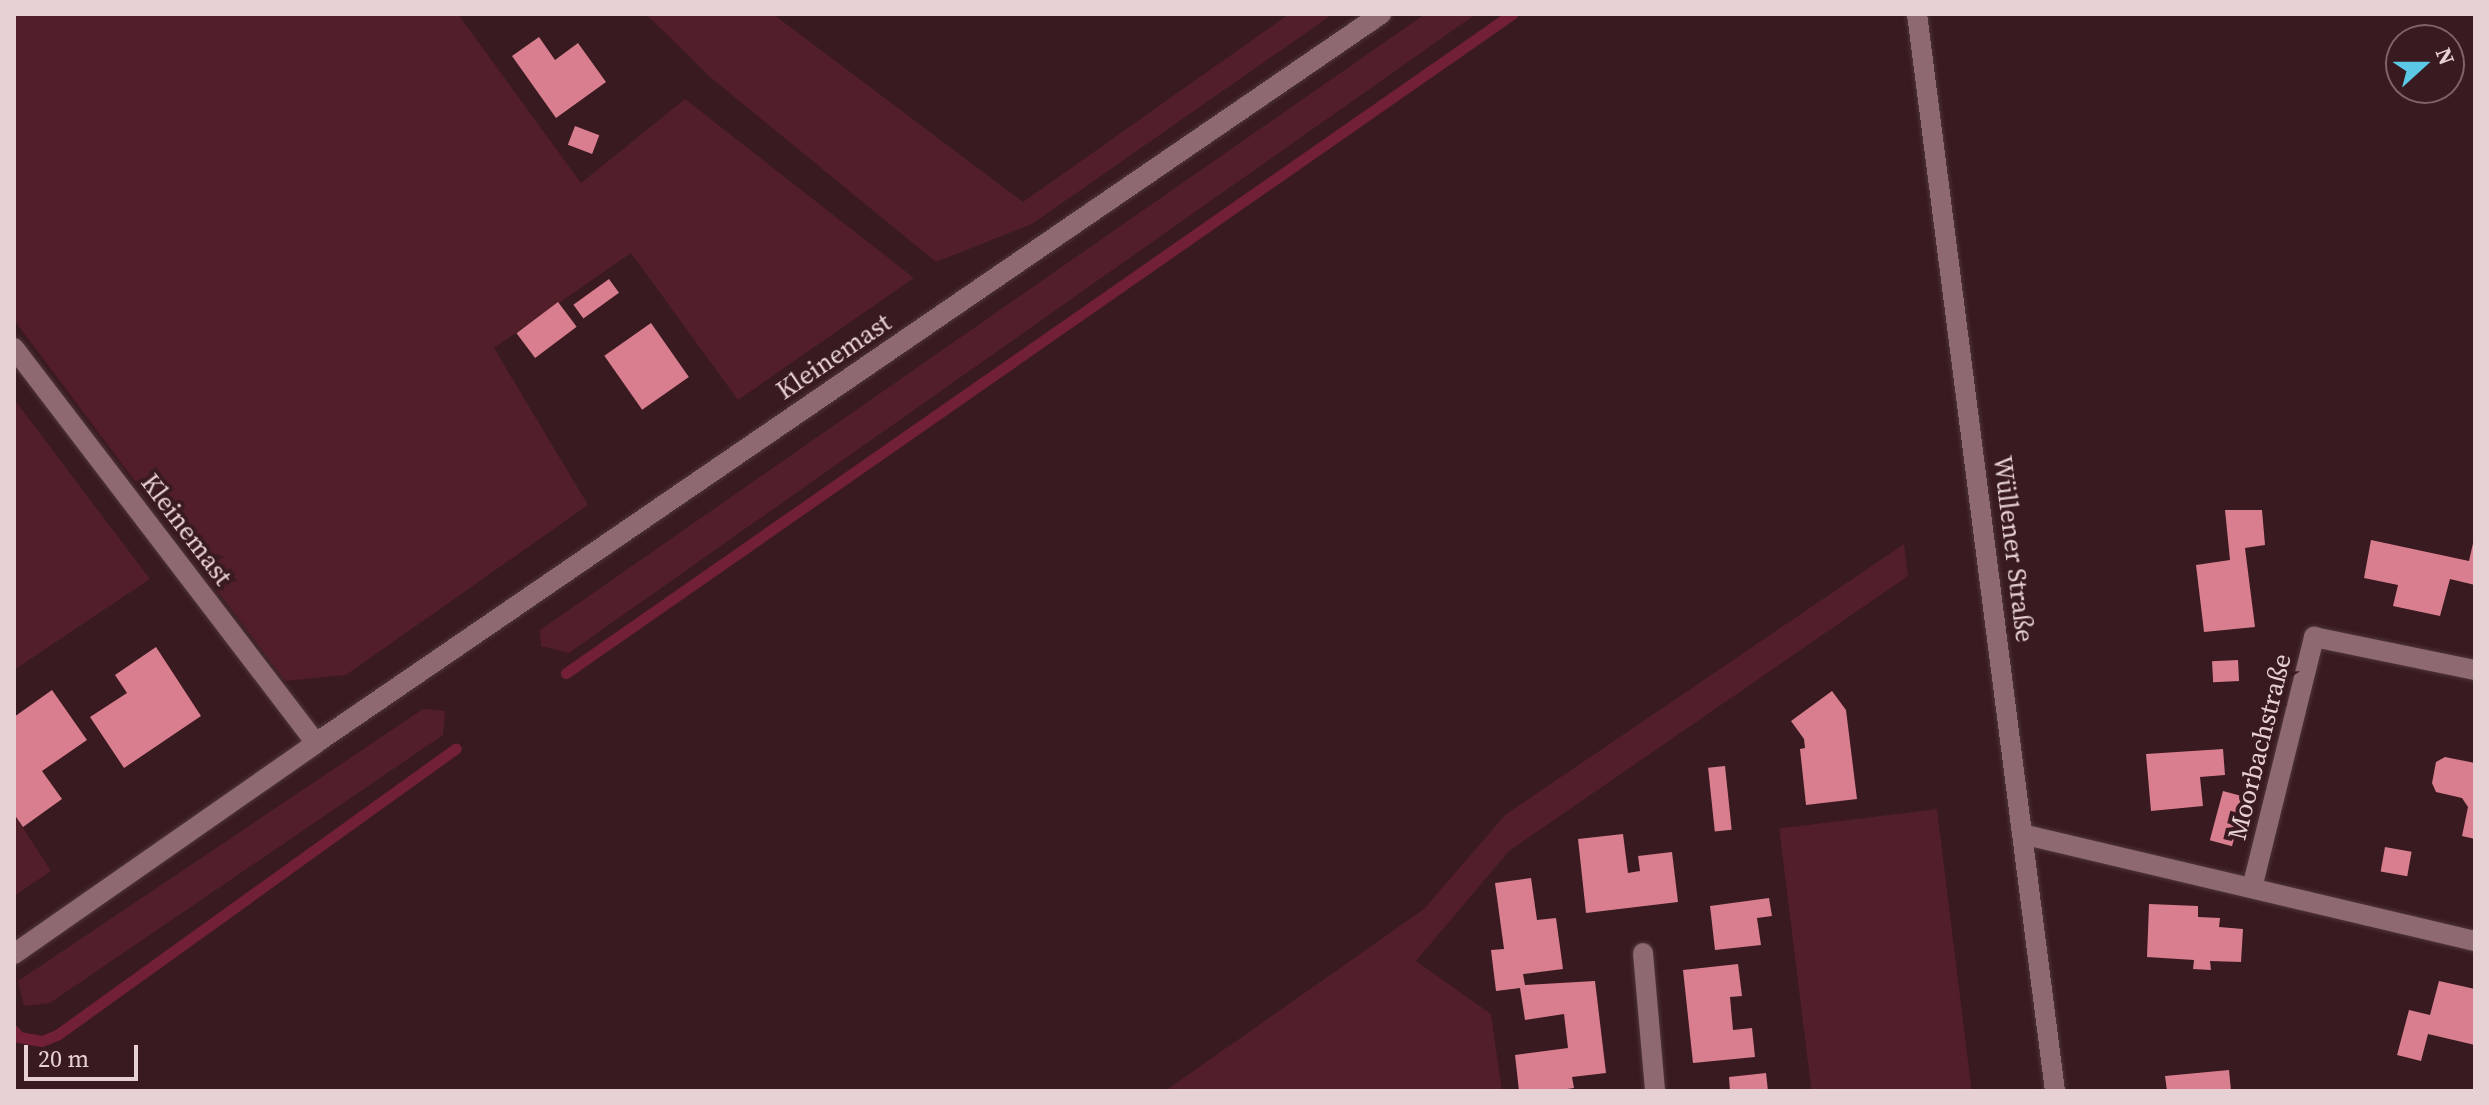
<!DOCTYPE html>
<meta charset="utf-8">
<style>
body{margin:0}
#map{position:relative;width:2489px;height:1105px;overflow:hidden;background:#381a20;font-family:"Source Serif 4",serif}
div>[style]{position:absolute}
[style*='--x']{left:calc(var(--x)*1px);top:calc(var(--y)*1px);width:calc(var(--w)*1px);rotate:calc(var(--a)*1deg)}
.green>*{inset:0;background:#521e29;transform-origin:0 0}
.stream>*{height:11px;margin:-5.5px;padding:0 5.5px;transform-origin:5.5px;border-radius:5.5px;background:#712035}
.building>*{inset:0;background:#d97e8e;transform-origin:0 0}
.roads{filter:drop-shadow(0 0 2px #4e353a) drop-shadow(0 0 2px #4e353a)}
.street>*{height:20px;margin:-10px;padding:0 10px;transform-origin:10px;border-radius:10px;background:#8e696f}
.secondary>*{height:20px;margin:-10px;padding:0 10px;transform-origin:10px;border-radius:10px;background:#8e696f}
span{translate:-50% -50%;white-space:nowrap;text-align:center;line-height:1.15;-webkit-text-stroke:8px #381a20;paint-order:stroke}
.street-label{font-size:26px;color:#e7d1d4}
.frame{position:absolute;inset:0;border:16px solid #e7d1d4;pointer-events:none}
.north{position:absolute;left:2385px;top:24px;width:80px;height:80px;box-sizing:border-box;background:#381a20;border:2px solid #7e6368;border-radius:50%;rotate:69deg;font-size:22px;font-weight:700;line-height:32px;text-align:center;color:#e7d1d4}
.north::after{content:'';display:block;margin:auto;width:28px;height:36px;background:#5bc8e6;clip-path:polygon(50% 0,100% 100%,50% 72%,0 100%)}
.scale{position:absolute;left:24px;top:1045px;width:114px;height:36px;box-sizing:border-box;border:4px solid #e7d1d4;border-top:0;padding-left:10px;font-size:24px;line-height:28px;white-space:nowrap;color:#e7d1d4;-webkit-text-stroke:6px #381a20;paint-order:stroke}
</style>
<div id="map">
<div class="green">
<i style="clip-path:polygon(14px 14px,458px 14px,581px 183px,685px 99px,914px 278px,738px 400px,631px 253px,494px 348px,588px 505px,346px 675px,285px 681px,14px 320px)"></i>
<i style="clip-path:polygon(646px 14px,773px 14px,1023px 202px,1289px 14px,1333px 14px,1032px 224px,936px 262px,710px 77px)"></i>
<i style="clip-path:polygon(1425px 14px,1476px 14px,569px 653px,541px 646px,540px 630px)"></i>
<i style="clip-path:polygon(14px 399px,150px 579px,14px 670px)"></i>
<i style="clip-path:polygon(1904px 544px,1908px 576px,1509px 851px,1416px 961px,1491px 1014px,1502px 1091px,1165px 1091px,1424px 909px,1505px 815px)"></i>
<i style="clip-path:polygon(423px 709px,445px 711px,443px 735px,50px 1003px,24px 1006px,18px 981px)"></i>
<i style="left:1937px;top:809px;width:284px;height:159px;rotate:83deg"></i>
<i style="clip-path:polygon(14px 814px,51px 871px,14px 896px)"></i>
</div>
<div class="stream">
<i style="--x:566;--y:673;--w:1153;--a:-34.86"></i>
<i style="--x:14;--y:1031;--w:8;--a:50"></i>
<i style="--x:19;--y:1037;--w:23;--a:10"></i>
<i style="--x:42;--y:1041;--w:16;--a:-22"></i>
<i style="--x:57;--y:1035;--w:491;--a:-35.7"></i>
</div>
<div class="building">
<i style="clip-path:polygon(539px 37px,555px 60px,578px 43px,606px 82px,556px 118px,512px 56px)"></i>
<i style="left:575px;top:126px;width:26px;height:20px;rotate:21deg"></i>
<i style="left:609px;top:279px;width:17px;height:44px;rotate:54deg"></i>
<i style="left:558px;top:302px;width:31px;height:52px;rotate:53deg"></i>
<i style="left:651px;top:323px;width:66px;height:57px;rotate:55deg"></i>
<i style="clip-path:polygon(2225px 510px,2262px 510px,2265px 545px,2245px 548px,2255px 627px,2204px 632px,2196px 565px,2230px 560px)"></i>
<i style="clip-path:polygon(2474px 539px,2475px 585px,2450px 579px,2440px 616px,2393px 606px,2398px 585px,2364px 578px,2371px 540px,2469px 561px)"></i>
<i style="clip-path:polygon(156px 647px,201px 716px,124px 768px,90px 717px,127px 693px,115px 675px)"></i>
<i style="left:2238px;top:660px;width:21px;height:26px;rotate:87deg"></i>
<i style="clip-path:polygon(52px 690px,87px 740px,42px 771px,62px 799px,23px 827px,14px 814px,14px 717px)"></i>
<i style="clip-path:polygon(1832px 691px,1846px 710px,1857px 799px,1806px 805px,1800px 749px,1805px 748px,1804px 739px,1791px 721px)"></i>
<i style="clip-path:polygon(2223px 749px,2225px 775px,2200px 777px,2203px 806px,2151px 811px,2146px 754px)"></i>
<i style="clip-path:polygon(2445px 757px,2475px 763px,2475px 839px,2462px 836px,2468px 807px,2462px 798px,2436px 792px,2432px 783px,2436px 762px)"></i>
<i style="left:1725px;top:766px;width:64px;height:17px;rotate:84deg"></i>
<i style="left:2223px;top:791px;width:23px;height:51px;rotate:15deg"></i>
<i style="clip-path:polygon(1623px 834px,1628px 873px,1640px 871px,1638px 856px,1672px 852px,1678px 902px,1586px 913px,1578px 839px)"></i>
<i style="left:2385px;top:847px;width:27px;height:25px;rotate:10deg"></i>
<i style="clip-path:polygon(1531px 878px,1537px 920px,1556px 918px,1563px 969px,1523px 974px,1525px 985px,1595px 981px,1606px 1073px,1572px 1077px,1574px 1088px,1553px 1091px,1519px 1091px,1515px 1055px,1568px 1048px,1564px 1014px,1525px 1020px,1520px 988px,1496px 991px,1491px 950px,1504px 949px,1495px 883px)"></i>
<i style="clip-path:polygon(1769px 898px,1772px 916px,1757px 918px,1761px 945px,1715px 950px,1710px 906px)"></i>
<i style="clip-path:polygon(2149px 904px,2198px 906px,2198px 917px,2220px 918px,2219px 927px,2243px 929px,2241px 962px,2210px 961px,2211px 970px,2193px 969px,2194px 960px,2147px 957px)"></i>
<i style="clip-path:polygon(1738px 964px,1742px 996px,1730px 997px,1733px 1030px,1752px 1028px,1755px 1057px,1693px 1063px,1683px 970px)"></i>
<i style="clip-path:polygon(2439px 981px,2475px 989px,2475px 1045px,2428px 1034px,2421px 1061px,2397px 1055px,2409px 1010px,2430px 1015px)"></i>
<i style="clip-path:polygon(2229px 1070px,2231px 1091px,2167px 1091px,2165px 1076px)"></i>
<i style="clip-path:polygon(1766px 1073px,1768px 1091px,1730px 1091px,1729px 1077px)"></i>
</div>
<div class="roads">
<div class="street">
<i style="--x:14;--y:348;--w:497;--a:52.6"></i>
<i style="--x:2022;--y:834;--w:465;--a:13.3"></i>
<i style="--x:2252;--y:888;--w:259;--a:-76.1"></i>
<i style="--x:2314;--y:637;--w:164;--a:11.6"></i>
<i style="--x:1643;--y:953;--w:139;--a:85"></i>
<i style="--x:14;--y:954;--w:368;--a:-34.9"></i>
<i style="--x:316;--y:743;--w:1291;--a:-34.39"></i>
</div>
<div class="secondary">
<i style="--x:1917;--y:14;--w:1086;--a:82.7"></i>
</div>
</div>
<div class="street-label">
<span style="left:834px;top:357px;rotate:-34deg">Kleinemast</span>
<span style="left:186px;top:530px;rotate:53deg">Kleinemast</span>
<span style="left:2013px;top:549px;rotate:83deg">Wüllener Straße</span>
<span style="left:2260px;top:747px;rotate:-76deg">Moorbachstraße</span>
</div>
<div class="frame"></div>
<div class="north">N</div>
<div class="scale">20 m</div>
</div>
